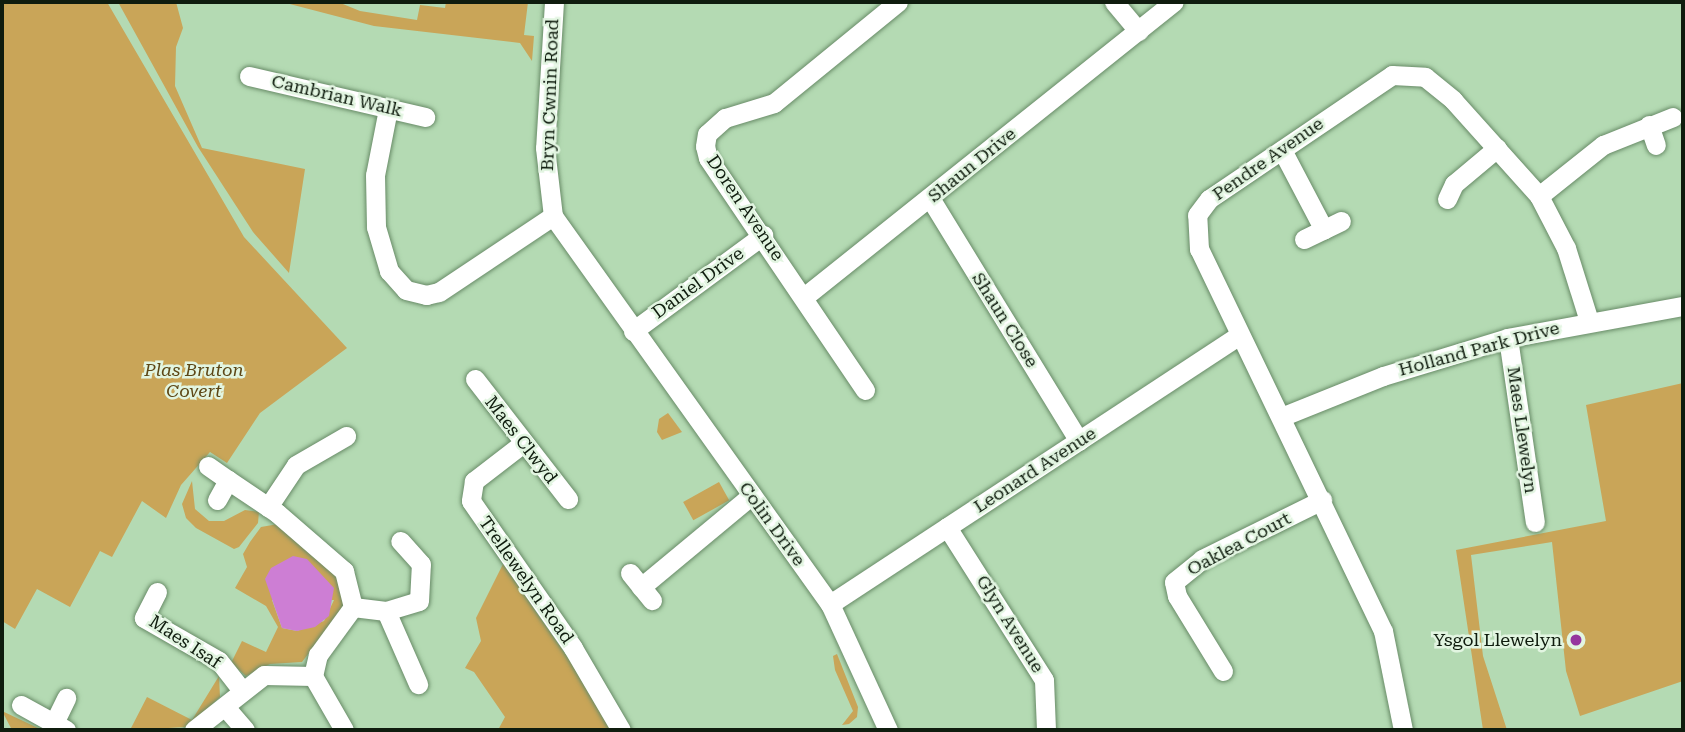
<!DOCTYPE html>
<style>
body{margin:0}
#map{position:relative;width:1685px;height:732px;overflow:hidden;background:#b4dab3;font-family:"Roboto Serif",serif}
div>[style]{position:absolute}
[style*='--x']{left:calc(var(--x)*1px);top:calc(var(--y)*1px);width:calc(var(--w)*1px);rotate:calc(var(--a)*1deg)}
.green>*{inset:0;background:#c9a558;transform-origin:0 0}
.water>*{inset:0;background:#cd7ed4}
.roads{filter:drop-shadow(0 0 2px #688b67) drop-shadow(0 0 2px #688b67)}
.minor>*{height:19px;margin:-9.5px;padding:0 9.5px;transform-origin:9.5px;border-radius:9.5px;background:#fff}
.dots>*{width:19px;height:19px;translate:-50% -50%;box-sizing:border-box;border:4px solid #e2f5e1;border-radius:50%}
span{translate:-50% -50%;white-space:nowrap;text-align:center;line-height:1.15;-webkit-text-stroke:5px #e2f5e1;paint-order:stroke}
.street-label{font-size:18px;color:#0f1c0e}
.park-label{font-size:18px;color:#5d4716;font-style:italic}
.poi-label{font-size:18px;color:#0f1c0e}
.right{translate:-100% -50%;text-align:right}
.frame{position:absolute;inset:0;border:4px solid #0f1c0e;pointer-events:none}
</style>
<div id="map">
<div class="green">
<i style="clip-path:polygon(2px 2px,107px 2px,244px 237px,347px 348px,260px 413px,227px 463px,210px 452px,181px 485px,166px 518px,142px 501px,112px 557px,100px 551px,70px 607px,37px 589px,15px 629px,2px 621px)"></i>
<i style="clip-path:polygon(118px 2px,176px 2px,183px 28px,176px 47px,175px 86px,202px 148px,305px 169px,289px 273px,253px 232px,198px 147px)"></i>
<i style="clip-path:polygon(282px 2px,338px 2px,360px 11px,417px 20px,420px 5px,445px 8px,446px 2px,528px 2px,524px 35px,534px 36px,532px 61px,520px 43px,374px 26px)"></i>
<i style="clip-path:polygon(1683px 383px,1683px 681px,1580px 716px,1566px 671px,1552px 542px,1471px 555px,1483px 656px,1507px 730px,1483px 730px,1456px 550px,1606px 521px,1586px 405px)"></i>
<i style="clip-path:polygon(668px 413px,682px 432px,662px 440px,657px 432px,659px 419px)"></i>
<i style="clip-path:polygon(192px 481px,195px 509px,209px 521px,224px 521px,245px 510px,259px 512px,258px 523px,239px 547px,234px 549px,196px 528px,186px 518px,182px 504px)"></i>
<i style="left:719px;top:482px;width:21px;height:41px;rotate:61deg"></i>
<i style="clip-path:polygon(evenodd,278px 524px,336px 574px,344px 598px,342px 610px,302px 662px,270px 664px,246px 676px,231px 663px,242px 641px,266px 652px,278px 627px,266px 606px,235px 588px,247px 567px,243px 554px,250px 542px,261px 527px,278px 524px,272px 600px,334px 600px,324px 621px,297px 631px,282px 628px,272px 600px)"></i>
<i style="clip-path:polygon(503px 564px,584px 681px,613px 730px,498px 730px,505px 717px,474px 672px,465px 668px,481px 641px,476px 618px)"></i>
<i style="clip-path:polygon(837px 654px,858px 707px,857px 717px,849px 724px,842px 725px,853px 711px,835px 670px,833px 656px)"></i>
<i style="clip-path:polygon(219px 676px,220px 697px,187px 727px,130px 730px,147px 697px,192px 720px)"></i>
<i style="clip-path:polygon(2px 711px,38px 728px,37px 730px,12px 730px)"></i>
</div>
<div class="water">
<i style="clip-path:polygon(293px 556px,307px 559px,334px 588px,329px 616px,315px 627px,297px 631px,282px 628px,265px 579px,271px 568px)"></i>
</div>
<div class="roads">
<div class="minor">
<i style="--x:554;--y:2;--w:146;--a:93.5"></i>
<i style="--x:545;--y:148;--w:68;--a:83.3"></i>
<i style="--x:553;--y:216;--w:477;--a:54.5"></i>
<i style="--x:830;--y:604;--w:139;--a:65.3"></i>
<i style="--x:1114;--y:2;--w:38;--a:50"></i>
<i style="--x:249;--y:76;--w:181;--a:13.1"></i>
<i style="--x:388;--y:109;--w:67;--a:101.1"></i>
<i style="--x:375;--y:175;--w:52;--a:88.9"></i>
<i style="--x:376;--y:227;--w:46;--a:73.5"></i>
<i style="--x:389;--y:271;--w:25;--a:48"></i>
<i style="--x:406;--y:290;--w:21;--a:14"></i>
<i style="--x:426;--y:295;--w:13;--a:-13"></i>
<i style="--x:439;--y:292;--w:137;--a:-33.7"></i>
<i style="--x:1649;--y:125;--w:21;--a:71"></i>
<i style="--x:1282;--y:150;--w:90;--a:62.3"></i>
<i style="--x:1539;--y:196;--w:82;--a:-38.6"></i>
<i style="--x:1603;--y:145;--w:75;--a:-21.8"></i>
<i style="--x:930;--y:198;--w:285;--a:58.5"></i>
<i style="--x:1447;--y:199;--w:17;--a:-65"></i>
<i style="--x:1454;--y:184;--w:56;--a:-39.9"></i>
<i style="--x:1304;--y:239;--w:41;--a:-25.9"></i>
<i style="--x:804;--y:297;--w:473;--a:-38.6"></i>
<i style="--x:633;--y:331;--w:162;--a:-36.4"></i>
<i style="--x:1508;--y:338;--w:186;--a:81.7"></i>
<i style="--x:475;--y:379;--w:152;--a:52.2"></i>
<i style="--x:865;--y:390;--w:280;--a:-124.1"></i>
<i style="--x:708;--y:158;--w:12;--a:-104"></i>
<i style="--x:705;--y:146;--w:12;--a:-81"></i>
<i style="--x:707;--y:134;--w:24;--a:-42"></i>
<i style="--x:725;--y:118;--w:51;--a:-17"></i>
<i style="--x:774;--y:103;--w:160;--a:-39.2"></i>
<i style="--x:1281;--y:417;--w:110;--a:-21.9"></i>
<i style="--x:1383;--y:376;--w:131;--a:-16.9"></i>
<i style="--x:1508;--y:338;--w:178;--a:-10.4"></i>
<i style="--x:522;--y:444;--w:61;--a:142.4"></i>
<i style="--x:474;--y:481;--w:20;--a:99"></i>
<i style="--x:471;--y:501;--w:179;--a:55.2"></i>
<i style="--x:573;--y:648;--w:95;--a:59.7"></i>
<i style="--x:208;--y:466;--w:24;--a:35"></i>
<i style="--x:217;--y:500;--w:23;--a:-61"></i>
<i style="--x:228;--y:480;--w:59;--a:34"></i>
<i style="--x:277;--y:513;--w:89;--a:40.9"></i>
<i style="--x:344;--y:571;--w:37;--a:76"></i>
<i style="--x:268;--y:507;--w:50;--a:-56.3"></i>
<i style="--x:296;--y:465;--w:58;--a:-30.1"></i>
<i style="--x:947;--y:527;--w:181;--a:57.6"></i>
<i style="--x:1044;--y:680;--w:50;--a:87.7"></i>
<i style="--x:630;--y:573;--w:35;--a:51"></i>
<i style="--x:641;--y:587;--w:144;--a:-39.7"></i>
<i style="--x:157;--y:592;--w:29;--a:117"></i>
<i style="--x:144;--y:618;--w:86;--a:29.8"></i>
<i style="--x:219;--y:661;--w:36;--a:52"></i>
<i style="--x:830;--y:604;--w:490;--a:-33.3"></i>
<i style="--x:353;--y:607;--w:33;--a:7"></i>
<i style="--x:386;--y:611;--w:34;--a:-17"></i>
<i style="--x:419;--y:601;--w:37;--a:-87"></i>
<i style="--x:421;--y:564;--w:31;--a:-132"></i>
<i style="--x:386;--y:611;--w:80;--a:66.3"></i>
<i style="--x:1223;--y:671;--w:88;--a:-121.5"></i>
<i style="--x:1177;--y:596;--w:14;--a:-102"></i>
<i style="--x:1174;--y:582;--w:36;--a:-39"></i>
<i style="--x:1202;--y:559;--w:134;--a:-26.2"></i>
<i style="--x:313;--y:676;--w:62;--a:60.1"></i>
<i style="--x:21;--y:705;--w:38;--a:29"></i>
<i style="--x:226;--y:708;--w:29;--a:49"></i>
<i style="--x:66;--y:730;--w:14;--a:-150"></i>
<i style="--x:54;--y:723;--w:28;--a:-64"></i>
<i style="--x:194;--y:730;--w:89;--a:-38.2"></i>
<i style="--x:264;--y:675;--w:49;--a:1.2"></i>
<i style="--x:313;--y:676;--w:22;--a:-77"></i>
<i style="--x:318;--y:655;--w:59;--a:-53.9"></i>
<i style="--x:1403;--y:730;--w:101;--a:-101.4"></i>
<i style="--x:1383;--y:631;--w:424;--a:-115.7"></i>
<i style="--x:1199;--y:249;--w:34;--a:-93"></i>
<i style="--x:1197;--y:215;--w:20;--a:-53"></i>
<i style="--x:1209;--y:199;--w:221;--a:-34.1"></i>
<i style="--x:1392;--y:75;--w:33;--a:3"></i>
<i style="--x:1425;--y:77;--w:36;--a:39"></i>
<i style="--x:1453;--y:100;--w:129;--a:48.1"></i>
<i style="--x:1539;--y:196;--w:59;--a:62.6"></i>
<i style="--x:1566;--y:248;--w:77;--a:72.5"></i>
</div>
</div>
<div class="dots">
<i style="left:1576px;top:640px;background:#95369e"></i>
</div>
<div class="street-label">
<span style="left:550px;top:95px;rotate:-88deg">Bryn Cwnin Road</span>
<span style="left:337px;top:96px;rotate:13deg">Cambrian Walk</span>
<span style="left:1268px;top:159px;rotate:-35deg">Pendre Avenue</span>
<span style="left:972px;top:165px;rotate:-39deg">Shaun Drive</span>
<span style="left:745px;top:208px;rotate:56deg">Doren Avenue</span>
<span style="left:698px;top:283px;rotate:-36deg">Daniel Drive</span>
<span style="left:1005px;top:320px;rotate:58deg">Shaun Close</span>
<span style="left:1479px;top:349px;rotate:-15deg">Holland Park Drive</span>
<span style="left:1522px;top:430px;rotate:82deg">Maes Llewelyn</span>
<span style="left:521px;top:440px;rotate:52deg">Maes Clwyd</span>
<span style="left:1035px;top:470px;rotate:-33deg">Leonard Avenue</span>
<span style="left:772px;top:524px;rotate:54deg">Colin Drive</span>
<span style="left:1239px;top:544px;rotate:-28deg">Oaklea Court</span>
<span style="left:526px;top:580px;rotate:55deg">Trellewelyn Road</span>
<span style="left:1010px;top:624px;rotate:58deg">Glyn Avenue</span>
<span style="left:185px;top:642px;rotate:33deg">Maes Isaf</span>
</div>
<div class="park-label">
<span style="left:194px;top:381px">Plas Bruton<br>Covert</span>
</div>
<div class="poi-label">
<span class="right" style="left:1562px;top:640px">Ysgol Llewelyn</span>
</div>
<div class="frame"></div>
</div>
